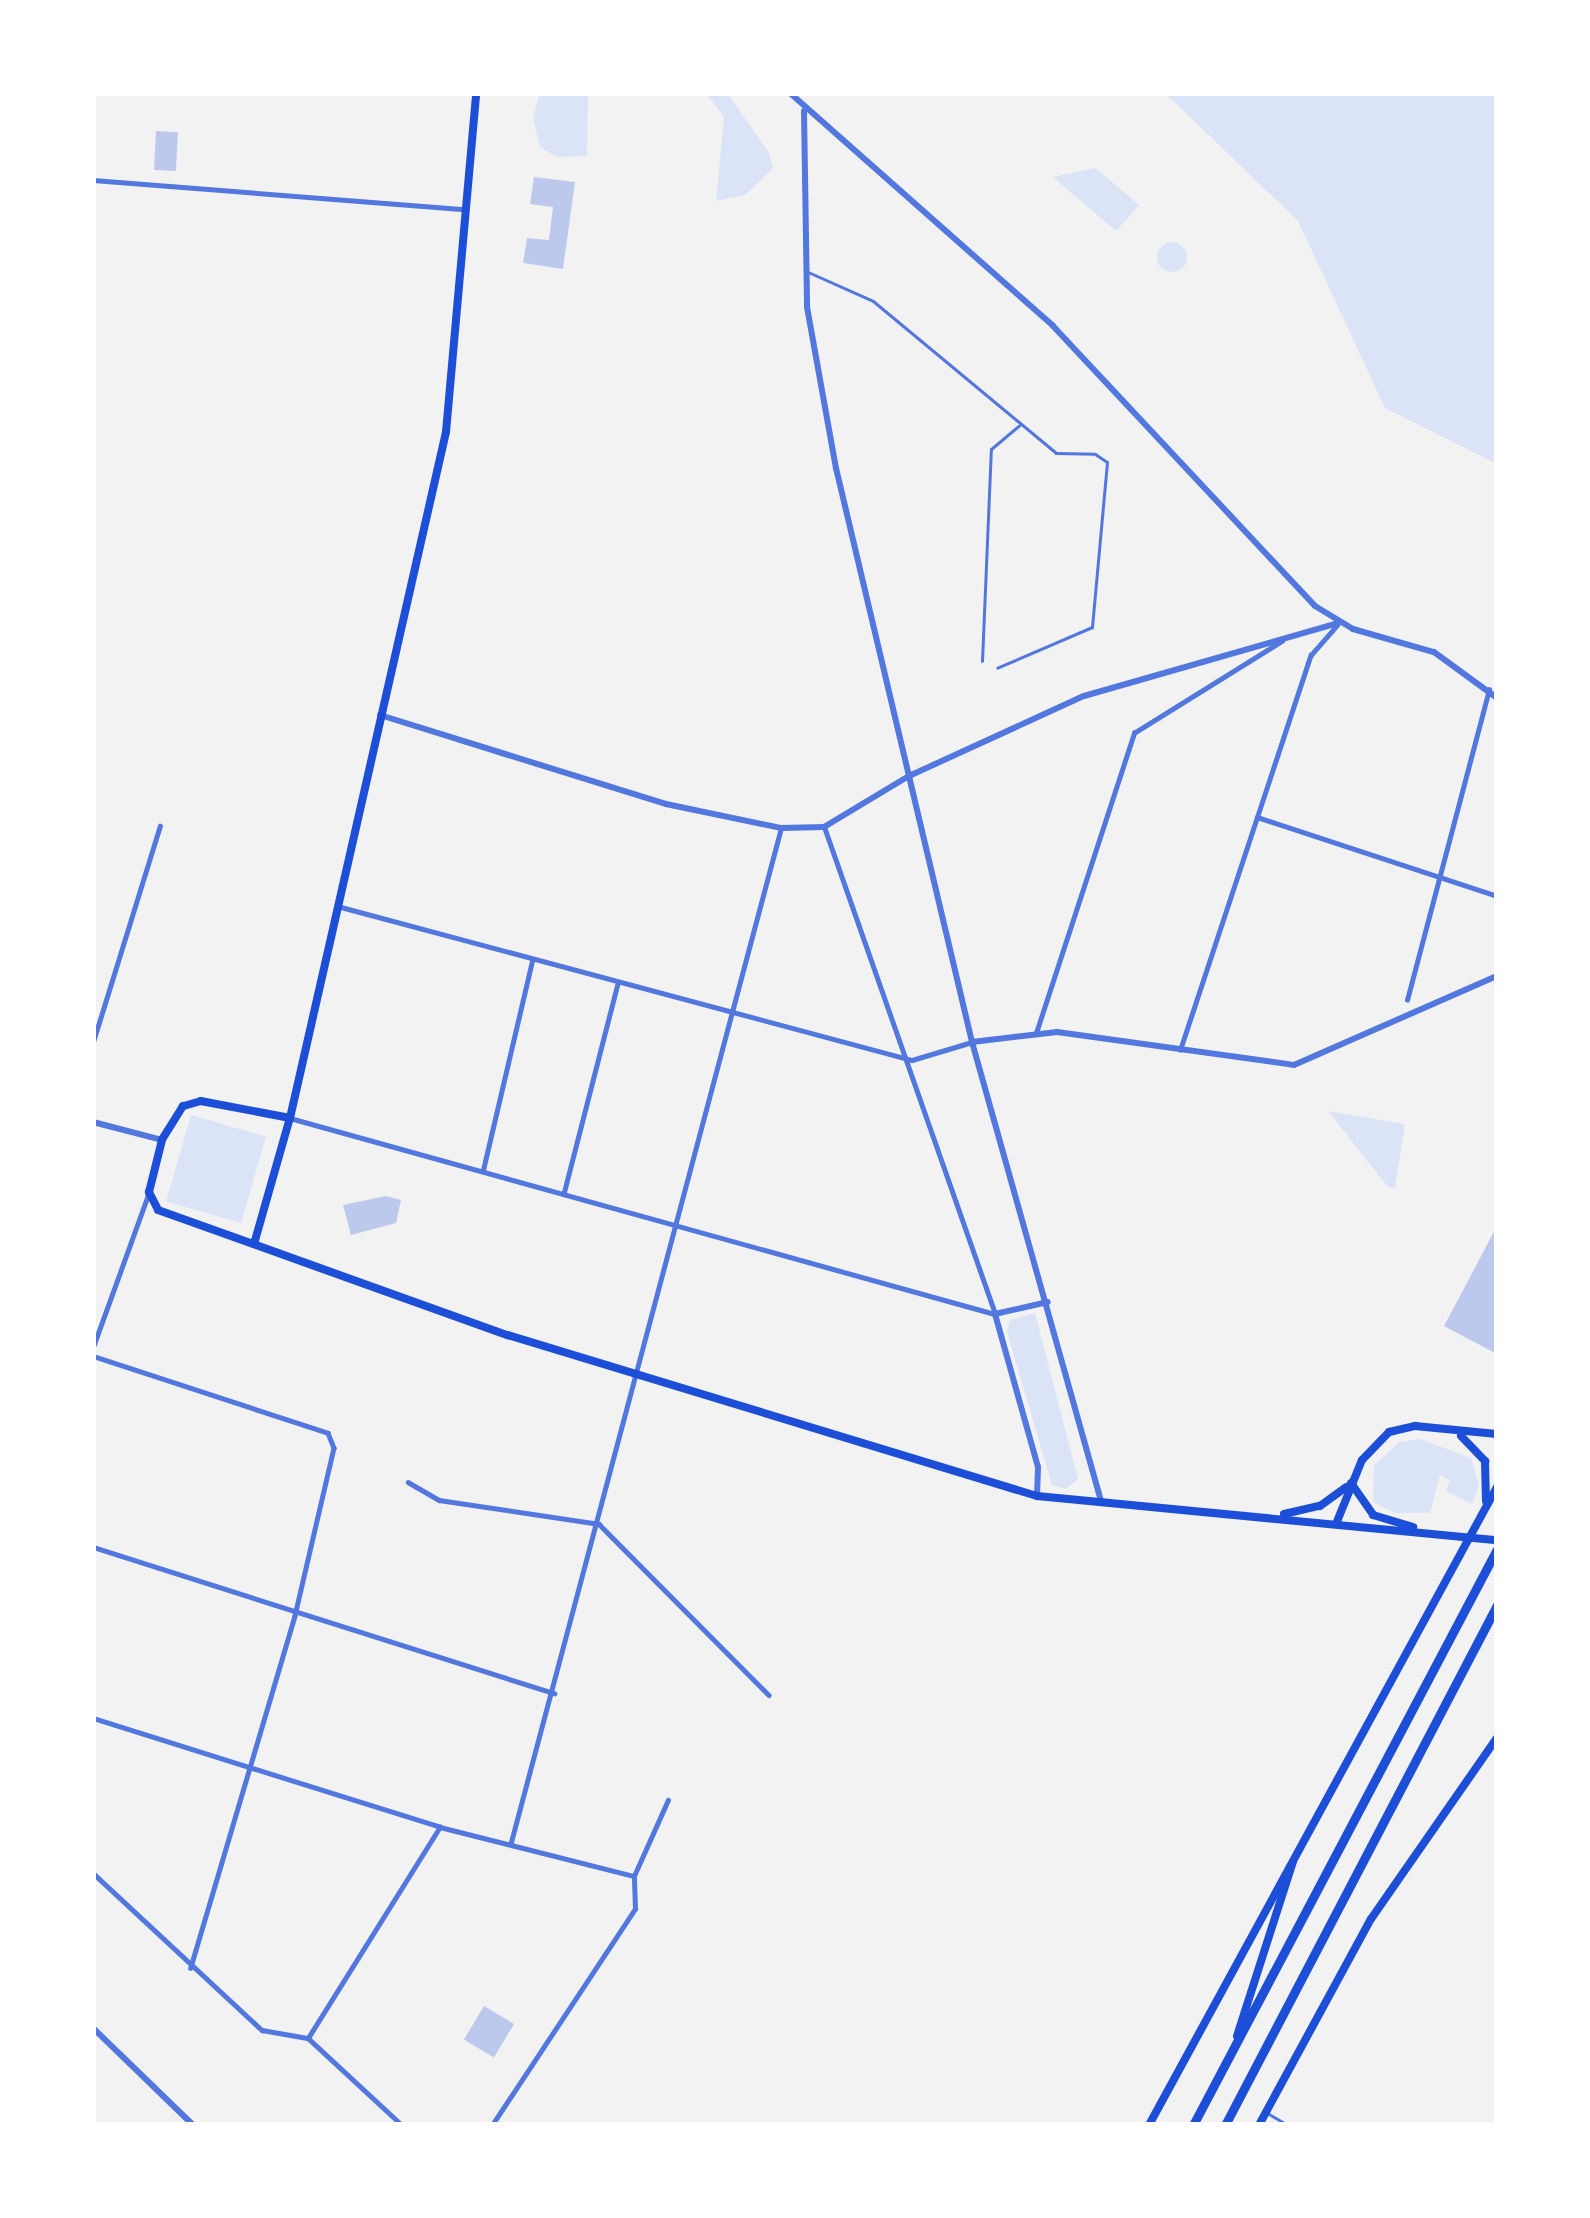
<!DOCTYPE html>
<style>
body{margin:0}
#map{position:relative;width:1590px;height:2218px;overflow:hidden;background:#f2f2f2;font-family:Mulish,sans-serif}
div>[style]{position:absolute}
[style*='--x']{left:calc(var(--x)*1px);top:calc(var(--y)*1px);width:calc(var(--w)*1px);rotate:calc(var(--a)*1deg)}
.green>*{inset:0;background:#dbe4f7;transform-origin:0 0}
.round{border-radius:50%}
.building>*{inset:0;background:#bdc9ec;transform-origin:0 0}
.service>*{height:3px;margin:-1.5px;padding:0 1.5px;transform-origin:1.5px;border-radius:1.5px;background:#5277de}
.minor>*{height:4.5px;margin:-2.25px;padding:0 2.25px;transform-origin:2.25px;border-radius:2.25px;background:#5277de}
.tertiary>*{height:6px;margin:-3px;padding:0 3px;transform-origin:3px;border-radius:3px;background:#5277de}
.secondary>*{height:8px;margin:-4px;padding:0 4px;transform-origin:4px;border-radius:4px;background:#1d4ed8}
.trunk>*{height:9px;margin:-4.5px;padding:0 4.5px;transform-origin:4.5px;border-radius:4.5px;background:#1d4ed8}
span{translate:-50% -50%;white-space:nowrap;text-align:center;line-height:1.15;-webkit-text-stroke:9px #fff;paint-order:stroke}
.frame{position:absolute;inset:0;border:96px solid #fff;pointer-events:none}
</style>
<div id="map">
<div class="green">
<i style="clip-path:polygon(540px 93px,588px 93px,587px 156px,557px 157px,540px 147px,533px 118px)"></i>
<i style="clip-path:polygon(706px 93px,727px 93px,768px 151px,773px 168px,745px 195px,716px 201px,724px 117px)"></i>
<i style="clip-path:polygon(1165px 93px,1497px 93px,1497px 464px,1385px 408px,1298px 221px)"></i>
<i style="clip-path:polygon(1096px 168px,1139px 205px,1116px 231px,1053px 177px)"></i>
<i class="round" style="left:1157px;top:242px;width:30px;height:30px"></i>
<i style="clip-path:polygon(1328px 1111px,1405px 1124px,1395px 1188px,1388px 1187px)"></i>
<i style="left:191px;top:1115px;width:78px;height:90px;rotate:16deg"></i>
<i style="clip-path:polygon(1035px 1313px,1078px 1479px,1066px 1489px,1052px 1485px,1007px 1332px,1010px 1320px)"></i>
<i style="clip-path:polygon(1420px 1439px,1471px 1458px,1479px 1485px,1472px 1504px,1446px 1491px,1450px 1481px,1440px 1475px,1430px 1513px,1395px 1513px,1373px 1502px,1374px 1466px,1399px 1442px)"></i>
</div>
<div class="building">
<i style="left:156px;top:131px;width:22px;height:39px;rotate:3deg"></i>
<i style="clip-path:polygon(534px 177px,575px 182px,563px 269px,523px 263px,527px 238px,549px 240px,553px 207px,530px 204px)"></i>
<i style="clip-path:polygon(386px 1196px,401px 1200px,396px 1223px,351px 1235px,343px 1205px)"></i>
<i style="clip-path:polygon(1497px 1226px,1497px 1354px,1444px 1326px)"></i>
<i style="left:484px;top:2006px;width:35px;height:39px;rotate:31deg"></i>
</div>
<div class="service">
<i style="--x:808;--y:272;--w:71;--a:24"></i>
<i style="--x:873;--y:301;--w:238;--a:39.7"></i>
<i style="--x:1056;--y:453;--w:39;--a:1"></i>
<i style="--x:1095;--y:454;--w:14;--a:34"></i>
<i style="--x:1107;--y:462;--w:166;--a:95.2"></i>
<i style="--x:1092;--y:627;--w:103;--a:156.7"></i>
<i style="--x:982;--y:661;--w:212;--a:-87.6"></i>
<i style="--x:991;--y:449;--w:38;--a:-40"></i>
<i style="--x:1267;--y:2113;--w:24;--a:30"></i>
</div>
<div class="minor">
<i style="--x:93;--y:180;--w:372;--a:4.5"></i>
<i style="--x:1257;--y:817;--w:253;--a:18.2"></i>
<i style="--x:341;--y:907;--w:591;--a:15"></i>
<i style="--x:912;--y:1060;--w:63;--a:-16.7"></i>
<i style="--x:1407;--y:1000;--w:321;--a:-75.2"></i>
<i style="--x:1036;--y:1033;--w:316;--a:-71.9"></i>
<i style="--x:1134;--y:733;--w:174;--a:-31.9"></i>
<i style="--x:93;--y:1042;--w:226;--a:-72.8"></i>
<i style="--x:1180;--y:1050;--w:416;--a:-71.7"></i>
<i style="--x:1311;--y:655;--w:40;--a:-49"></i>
<i style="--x:290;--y:1118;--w:732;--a:15.54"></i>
<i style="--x:995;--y:1314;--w:516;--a:-109.35"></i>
<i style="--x:483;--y:1170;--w:215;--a:-76.8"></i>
<i style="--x:564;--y:1192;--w:214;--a:-75.6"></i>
<i style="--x:93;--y:1347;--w:165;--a:-70.1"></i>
<i style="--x:93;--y:1356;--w:247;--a:18.1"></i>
<i style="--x:328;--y:1433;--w:16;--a:68"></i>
<i style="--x:334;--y:1448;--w:172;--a:103.1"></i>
<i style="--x:295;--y:1616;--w:367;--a:106.5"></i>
<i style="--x:408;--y:1482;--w:36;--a:30"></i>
<i style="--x:439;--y:1500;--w:162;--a:8.5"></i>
<i style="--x:599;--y:1524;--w:241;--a:45.2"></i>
<i style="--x:93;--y:1547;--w:484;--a:17.6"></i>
<i style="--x:93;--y:1718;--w:364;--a:17.4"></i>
<i style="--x:440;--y:1827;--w:200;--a:14.2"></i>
<i style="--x:511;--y:1842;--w:1049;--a:-75.09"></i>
<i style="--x:93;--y:1873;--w:231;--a:42.9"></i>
<i style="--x:262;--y:2030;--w:47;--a:9.9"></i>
<i style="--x:308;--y:2038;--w:128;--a:42.8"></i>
<i style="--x:308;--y:2038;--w:249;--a:-58"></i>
<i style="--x:93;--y:2123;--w:4;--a:27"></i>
<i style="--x:492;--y:2125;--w:259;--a:-56.5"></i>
<i style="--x:635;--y:1909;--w:33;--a:-92"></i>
<i style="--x:634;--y:1876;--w:83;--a:-65.9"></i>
</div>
<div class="tertiary">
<i style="--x:790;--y:93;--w:351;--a:41.5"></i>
<i style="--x:1053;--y:326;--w:383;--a:46.9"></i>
<i style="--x:1315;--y:606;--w:44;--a:31.2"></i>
<i style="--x:1353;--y:629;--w:84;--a:15.9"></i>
<i style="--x:1434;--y:652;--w:78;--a:36.1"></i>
<i style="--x:804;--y:111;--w:196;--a:89.1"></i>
<i style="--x:807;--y:307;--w:164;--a:79.8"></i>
<i style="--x:836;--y:468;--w:590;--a:76.67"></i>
<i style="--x:972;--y:1042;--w:479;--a:74.3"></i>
<i style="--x:380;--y:715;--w:300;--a:17.3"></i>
<i style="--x:666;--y:804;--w:117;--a:11.8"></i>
<i style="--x:781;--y:828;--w:43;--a:-1.3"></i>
<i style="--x:824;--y:827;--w:99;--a:-31"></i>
<i style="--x:909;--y:776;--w:192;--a:-24.6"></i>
<i style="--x:1084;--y:696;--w:264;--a:-16"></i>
<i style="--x:972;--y:1042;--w:86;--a:-6.7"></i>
<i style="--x:1057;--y:1032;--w:239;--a:7.9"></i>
<i style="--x:1294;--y:1065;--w:222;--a:-23.7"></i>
<i style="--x:93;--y:1122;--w:71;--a:14.6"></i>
<i style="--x:1037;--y:1496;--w:29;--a:-88"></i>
<i style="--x:1038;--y:1467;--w:159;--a:-105.7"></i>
<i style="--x:995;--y:1314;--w:54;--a:-12.8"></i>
<i style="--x:93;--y:2028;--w:139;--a:44.1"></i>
</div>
<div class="secondary">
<i style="--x:290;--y:1118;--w:91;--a:-169.2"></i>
<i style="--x:201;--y:1101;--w:19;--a:164"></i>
<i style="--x:183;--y:1106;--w:40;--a:122"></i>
<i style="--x:162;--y:1140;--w:54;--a:104"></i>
<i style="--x:149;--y:1192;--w:20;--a:63"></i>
<i style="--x:158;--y:1210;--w:372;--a:19.7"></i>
<i style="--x:508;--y:1335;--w:553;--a:16.93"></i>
<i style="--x:1037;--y:1496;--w:462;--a:5.5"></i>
<i style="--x:254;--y:1244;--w:131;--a:-74.1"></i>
<i style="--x:290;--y:1118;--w:704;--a:-77.19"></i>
<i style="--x:446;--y:432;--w:340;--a:-84.9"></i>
<i style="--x:1461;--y:1436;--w:35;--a:46"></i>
<i style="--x:1485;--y:1461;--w:40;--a:88.6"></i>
<i style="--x:1351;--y:1483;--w:39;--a:55"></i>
<i style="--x:1373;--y:1515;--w:42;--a:16.7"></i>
<i style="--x:1284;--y:1514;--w:37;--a:-13"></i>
<i style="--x:1320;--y:1506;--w:32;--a:-36"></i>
<i style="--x:1336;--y:1524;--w:69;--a:-67.9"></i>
<i style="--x:1362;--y:1460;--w:39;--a:-46"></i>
<i style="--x:1389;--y:1432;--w:27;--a:-13"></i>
<i style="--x:1415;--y:1426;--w:82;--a:5.6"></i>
<i style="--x:1237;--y:2036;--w:183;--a:-72.2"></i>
<i style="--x:1149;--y:2125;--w:727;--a:-61.39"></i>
<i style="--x:1259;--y:2125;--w:234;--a:-61.5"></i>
<i style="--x:1371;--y:1919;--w:221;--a:-55.2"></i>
</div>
<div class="trunk">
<i style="--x:1193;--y:2125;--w:651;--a:-62.18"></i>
<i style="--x:1225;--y:2125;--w:587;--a:-62.39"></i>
</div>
<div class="frame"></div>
</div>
